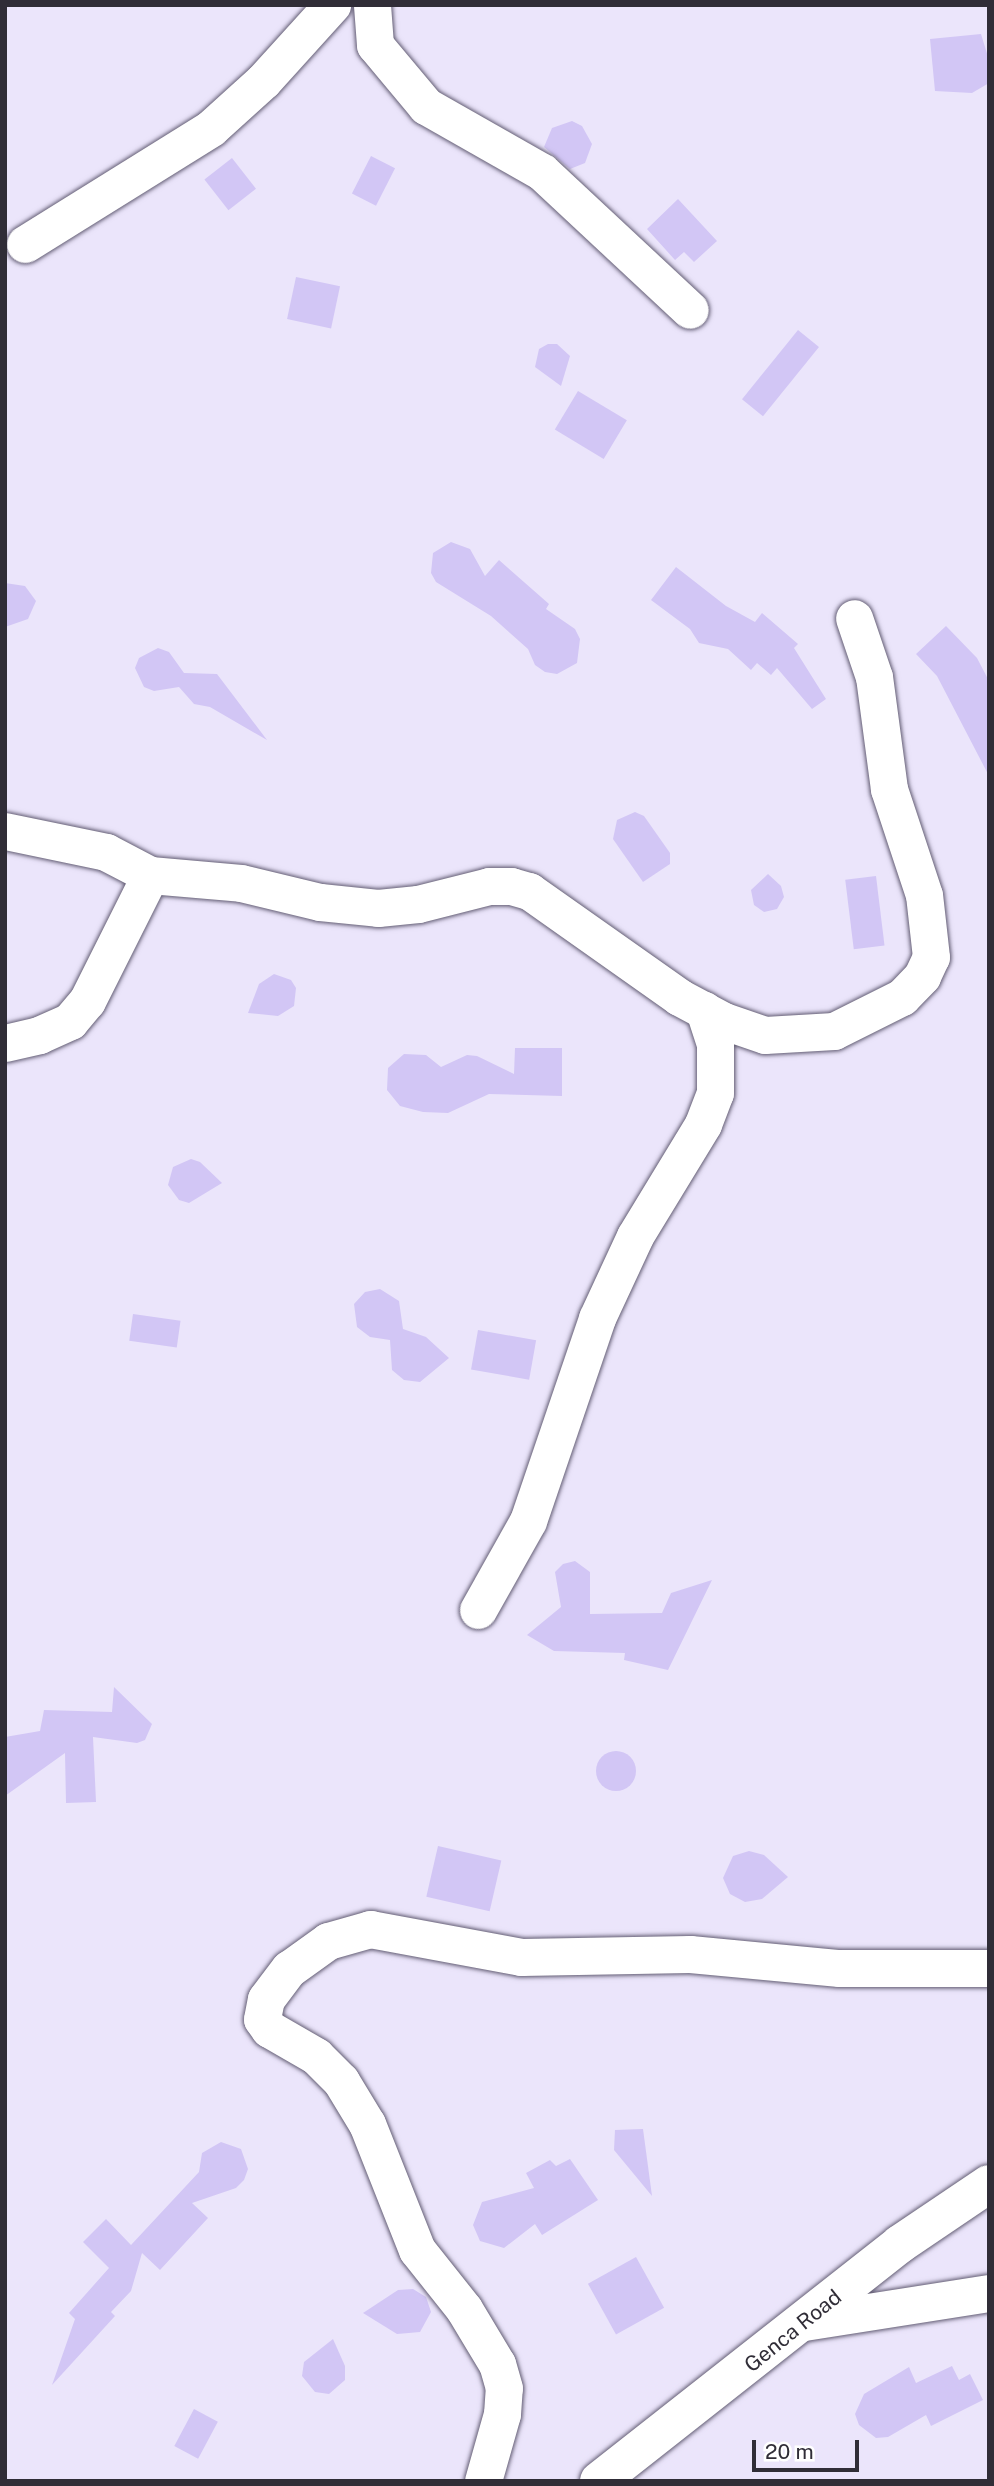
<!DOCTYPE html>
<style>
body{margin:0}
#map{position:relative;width:994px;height:2486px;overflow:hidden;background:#ebe5fb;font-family:"Public Sans",sans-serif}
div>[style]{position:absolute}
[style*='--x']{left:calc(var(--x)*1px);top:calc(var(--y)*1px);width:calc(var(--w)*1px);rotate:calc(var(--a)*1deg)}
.building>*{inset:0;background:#d2c6f5;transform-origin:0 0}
.round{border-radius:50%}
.roads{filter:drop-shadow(0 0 2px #635d74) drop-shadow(0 0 2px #635d74)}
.minor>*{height:37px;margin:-18.5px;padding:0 18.5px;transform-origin:18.5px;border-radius:18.5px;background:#fff}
.tertiary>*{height:38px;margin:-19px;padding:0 19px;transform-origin:19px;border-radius:19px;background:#fff}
span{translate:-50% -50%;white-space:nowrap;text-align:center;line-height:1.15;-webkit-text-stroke:6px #fff;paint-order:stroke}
.street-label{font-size:21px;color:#302d37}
.frame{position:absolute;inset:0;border:7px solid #302d37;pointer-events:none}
.scale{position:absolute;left:752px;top:2440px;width:107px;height:32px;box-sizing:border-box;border:4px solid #302d37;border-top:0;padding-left:9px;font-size:21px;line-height:24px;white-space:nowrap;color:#302d37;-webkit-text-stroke:5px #fff;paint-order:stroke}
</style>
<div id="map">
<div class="building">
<i style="clip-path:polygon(981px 34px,989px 60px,989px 83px,972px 93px,935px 91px,930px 39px)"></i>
<i style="clip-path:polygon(572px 121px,582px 126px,592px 144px,585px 163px,570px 169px,544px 147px,552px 128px)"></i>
<i style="left:371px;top:156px;width:27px;height:42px;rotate:27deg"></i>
<i style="left:232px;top:158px;width:39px;height:35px;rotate:52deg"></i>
<i style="clip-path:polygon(678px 199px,717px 241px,694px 262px,684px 252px,675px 260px,647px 229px)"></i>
<i style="left:296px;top:277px;width:45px;height:43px;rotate:12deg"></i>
<i style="left:798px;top:330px;width:27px;height:89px;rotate:39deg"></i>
<i style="clip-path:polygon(548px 344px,557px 344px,570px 356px,561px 386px,535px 367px,539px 349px)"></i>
<i style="left:578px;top:391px;width:57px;height:45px;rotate:31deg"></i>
<i style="clip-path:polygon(451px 542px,470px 549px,485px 576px,499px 560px,549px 604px,546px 609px,575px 629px,580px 639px,577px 663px,557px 674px,545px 672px,535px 665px,528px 649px,491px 616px,436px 582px,431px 573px,433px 553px)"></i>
<i style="clip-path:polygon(676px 567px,726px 606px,755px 622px,762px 613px,798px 644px,794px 648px,826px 699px,812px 709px,777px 668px,771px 675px,757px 663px,751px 670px,728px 649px,699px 643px,690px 629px,651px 600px)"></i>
<i style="clip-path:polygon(5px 583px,25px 586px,36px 601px,28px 619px,5px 627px)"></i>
<i style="clip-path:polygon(946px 626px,977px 658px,989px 681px,989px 776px,937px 676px,916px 654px)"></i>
<i style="clip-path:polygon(158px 648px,169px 652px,184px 673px,217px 674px,267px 740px,210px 707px,194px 704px,179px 687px,154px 691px,144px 687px,135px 668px,139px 658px)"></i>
<i style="clip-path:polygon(635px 812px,644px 816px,670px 853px,670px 864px,643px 882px,613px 839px,617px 820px)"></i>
<i style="clip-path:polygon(768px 874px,781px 886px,784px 897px,777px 909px,764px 912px,754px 905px,751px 890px)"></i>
<i style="left:876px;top:876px;width:70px;height:31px;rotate:83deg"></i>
<i style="clip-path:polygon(274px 974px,291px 980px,296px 988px,294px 1006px,278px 1016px,248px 1013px,259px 984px)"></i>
<i style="clip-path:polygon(515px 1048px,562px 1048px,562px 1096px,489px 1094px,448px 1113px,423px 1112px,400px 1106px,387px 1090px,388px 1068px,404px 1054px,426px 1055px,441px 1067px,467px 1055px,477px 1056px,514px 1074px)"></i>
<i style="clip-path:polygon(191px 1159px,200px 1162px,222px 1183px,189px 1203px,179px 1200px,168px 1185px,173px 1167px)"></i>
<i style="clip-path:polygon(380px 1289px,399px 1301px,403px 1329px,426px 1337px,449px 1358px,420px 1382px,404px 1380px,392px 1370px,390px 1340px,370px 1337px,357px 1327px,354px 1304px,365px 1292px)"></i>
<i style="left:133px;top:1314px;width:48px;height:27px;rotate:8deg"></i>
<i style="left:478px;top:1330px;width:59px;height:40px;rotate:10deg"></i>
<i style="clip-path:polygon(575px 1561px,590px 1572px,590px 1614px,662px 1613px,671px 1593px,712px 1580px,668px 1670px,624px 1660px,625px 1653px,554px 1651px,527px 1635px,561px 1607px,555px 1572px,563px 1564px)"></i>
<i style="clip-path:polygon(114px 1687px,152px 1724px,145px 1740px,137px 1743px,93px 1737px,96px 1802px,66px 1803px,65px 1753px,5px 1796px,5px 1737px,40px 1731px,44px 1710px,112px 1712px)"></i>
<i class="round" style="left:596px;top:1751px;width:40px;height:40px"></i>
<i style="left:438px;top:1846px;width:65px;height:52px;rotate:13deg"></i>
<i style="clip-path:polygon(749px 1851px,764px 1855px,788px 1877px,762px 1899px,745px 1902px,730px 1894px,723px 1878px,733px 1856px)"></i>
<i style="clip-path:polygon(643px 2129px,652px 2196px,614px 2150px,615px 2130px)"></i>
<i style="clip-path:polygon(221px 2142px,241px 2149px,248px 2169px,244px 2180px,236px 2188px,192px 2203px,208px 2218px,160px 2270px,142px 2253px,131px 2291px,111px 2312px,115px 2316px,52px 2385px,75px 2319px,69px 2313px,109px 2268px,83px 2242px,106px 2219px,131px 2245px,199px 2172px,202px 2153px)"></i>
<i style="clip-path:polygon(570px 2159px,598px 2200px,542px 2235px,535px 2224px,504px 2248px,480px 2241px,473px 2225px,482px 2202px,534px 2188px,526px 2173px,550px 2160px,556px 2166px)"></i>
<i style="left:636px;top:2257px;width:58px;height:55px;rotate:61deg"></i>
<i style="clip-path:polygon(413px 2289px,426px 2297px,431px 2312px,420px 2332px,397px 2334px,363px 2313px,398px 2290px)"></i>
<i style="clip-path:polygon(333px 2339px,345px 2366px,345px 2380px,329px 2394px,315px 2392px,302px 2376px,304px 2362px)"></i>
<i style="clip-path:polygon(952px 2366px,959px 2380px,970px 2374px,983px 2400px,931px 2426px,926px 2415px,888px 2437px,876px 2438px,859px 2425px,855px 2414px,864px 2394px,909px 2367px,916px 2383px)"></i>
<i style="left:194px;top:2409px;width:27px;height:42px;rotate:28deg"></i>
</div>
<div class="roads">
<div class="minor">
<i style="--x:372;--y:5;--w:40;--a:85.7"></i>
<i style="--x:375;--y:45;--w:80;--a:50.1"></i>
<i style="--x:426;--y:106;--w:133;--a:29.6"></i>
<i style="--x:542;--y:172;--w:202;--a:43"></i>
<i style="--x:25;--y:244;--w:219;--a:-31.9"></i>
<i style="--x:211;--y:128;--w:70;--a:-42.1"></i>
<i style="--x:263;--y:81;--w:103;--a:-47.8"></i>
<i style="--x:5;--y:831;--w:103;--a:11.7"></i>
<i style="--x:106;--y:852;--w:50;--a:27.6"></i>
<i style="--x:150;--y:875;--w:91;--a:5"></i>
<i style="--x:241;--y:883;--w:81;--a:13.5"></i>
<i style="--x:320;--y:902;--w:58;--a:5.9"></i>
<i style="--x:378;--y:908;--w:40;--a:-5.7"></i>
<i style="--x:418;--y:904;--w:73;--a:-14.2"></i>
<i style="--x:489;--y:886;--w:22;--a:0"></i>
<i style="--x:511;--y:886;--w:19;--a:16"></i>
<i style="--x:529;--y:891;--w:184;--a:35.2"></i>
<i style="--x:679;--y:997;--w:51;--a:28.1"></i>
<i style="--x:724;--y:1021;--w:43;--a:18.9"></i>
<i style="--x:765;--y:1035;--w:69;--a:-3.3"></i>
<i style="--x:834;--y:1031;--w:76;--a:-26.6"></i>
<i style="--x:902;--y:997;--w:29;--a:-46"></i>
<i style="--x:922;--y:976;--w:21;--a:-65"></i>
<i style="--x:931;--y:957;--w:62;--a:-96.4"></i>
<i style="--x:924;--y:895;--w:112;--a:-108.3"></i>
<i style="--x:889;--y:789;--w:113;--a:-97.6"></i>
<i style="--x:874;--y:677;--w:62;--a:-108.7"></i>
<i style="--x:5;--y:1043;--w:35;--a:-13"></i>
<i style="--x:39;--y:1035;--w:34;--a:-24"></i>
<i style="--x:70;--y:1021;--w:26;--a:-50"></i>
<i style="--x:87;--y:1001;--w:141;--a:-63.4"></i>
<i style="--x:478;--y:1610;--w:102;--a:-60.7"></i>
<i style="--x:528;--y:1521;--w:214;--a:-71.2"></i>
<i style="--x:597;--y:1318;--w:90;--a:-65.1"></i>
<i style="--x:635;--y:1236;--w:131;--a:-58.7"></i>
<i style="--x:703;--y:1124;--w:33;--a:-69"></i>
<i style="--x:715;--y:1093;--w:49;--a:-90"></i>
<i style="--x:715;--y:1044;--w:36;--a:-108"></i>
<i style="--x:804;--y:2322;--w:187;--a:-8.9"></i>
<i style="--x:483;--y:2481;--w:70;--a:-74.2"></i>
<i style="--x:502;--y:2414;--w:26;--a:-86"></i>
<i style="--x:504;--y:2388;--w:25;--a:-106"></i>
<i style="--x:497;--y:2364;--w:64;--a:-121"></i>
<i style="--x:464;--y:2309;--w:75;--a:-128.5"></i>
<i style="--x:417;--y:2250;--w:136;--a:-111.6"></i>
<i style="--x:367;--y:2124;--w:50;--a:-121.2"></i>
<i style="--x:341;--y:2081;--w:35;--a:-135"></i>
<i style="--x:316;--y:2056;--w:54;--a:-150.1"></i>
<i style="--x:269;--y:2029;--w:12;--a:-125"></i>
<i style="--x:262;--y:2019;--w:20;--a:-79"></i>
<i style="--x:266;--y:1999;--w:38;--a:-53"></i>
<i style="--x:289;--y:1969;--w:48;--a:-35.7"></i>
<i style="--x:328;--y:1941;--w:44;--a:-15.9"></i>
<i style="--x:370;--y:1929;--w:154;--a:10.5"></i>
<i style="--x:521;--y:1957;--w:169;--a:-1"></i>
<i style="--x:690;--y:1954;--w:150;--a:5.4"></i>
<i style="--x:839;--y:1968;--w:150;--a:0"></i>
</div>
<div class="tertiary">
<i style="--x:599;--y:2481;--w:383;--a:-38.2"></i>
<i style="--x:900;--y:2244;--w:107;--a:-34"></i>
</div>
</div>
<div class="street-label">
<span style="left:793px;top:2331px;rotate:-39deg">Genca Road</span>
</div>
<div class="frame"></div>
<div class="scale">20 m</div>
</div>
